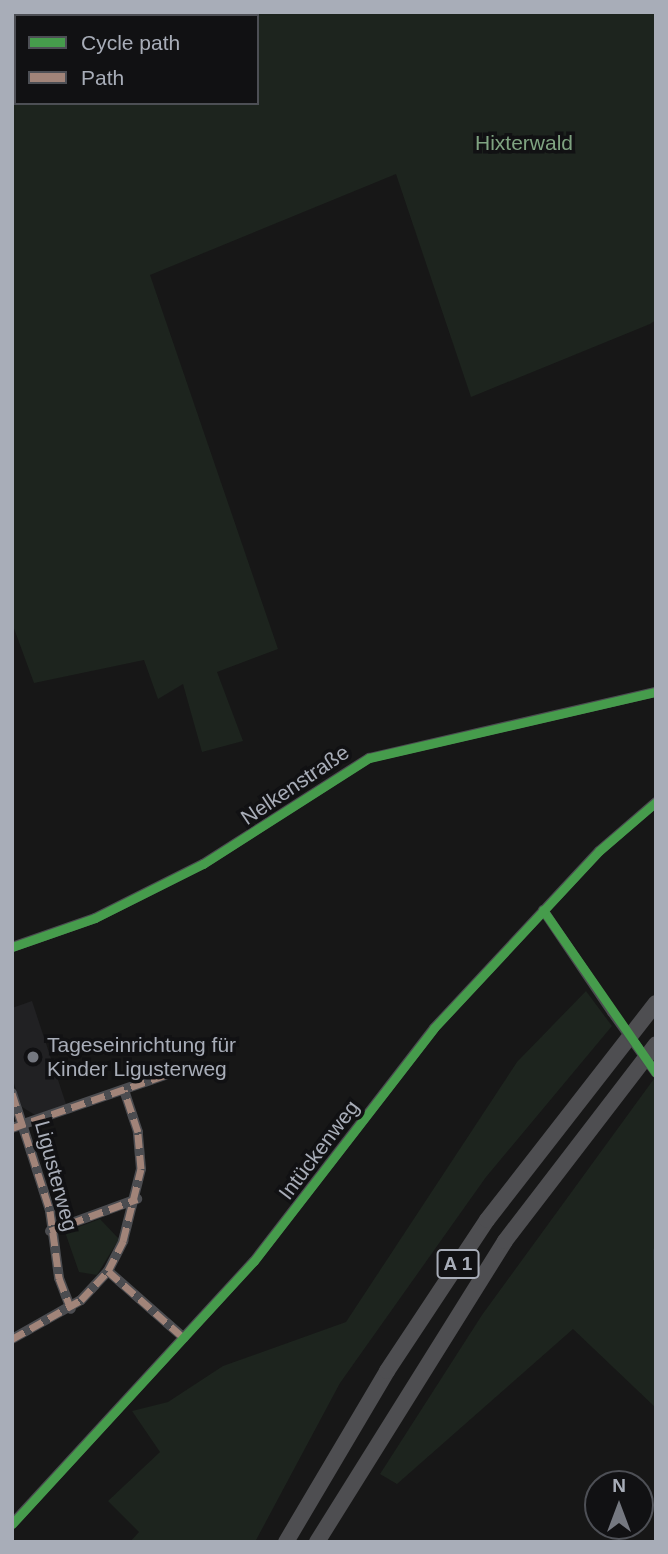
<!DOCTYPE html>
<meta charset="utf-8">
<style>
body{margin:0}
#map{position:relative;width:668px;height:1554px;overflow:hidden;background:#171717;font-family:Helvetica,sans-serif}
div>[style]{position:absolute}
[style*='--x']{left:calc(var(--x)*1px);top:calc(var(--y)*1px);width:calc(var(--w)*1px);rotate:calc(var(--a)*1deg)}
.built>*{inset:0;background:#212123}
.green>*{inset:0;background:#1d241e}
.stream>*{height:3.5px;margin:-1.75px;padding:0 1.75px;transform-origin:1.75px;border-radius:1.75px;background:#2a3239}
.minor>*{height:10px;margin:-5px;padding:0 5px;transform-origin:5px;border-radius:5px;background:#4b4c50}
.highway>*{height:16px;margin:-8px;padding:0 8px;transform-origin:8px;border-radius:8px;background:#4e4e51}
.minor-bridge>*{height:10px;margin:-5px;padding:0 5px;transform-origin:5px;border-radius:5px;background:#4b4c50}
.quiet>*{height:7px;margin-top:-3.5px;transform-origin:0;background:repeating-linear-gradient(90deg,#a18479 0 14px,transparent 0 21px)}
.cycleway>*{height:9px;margin:-4.5px;padding:0 4.5px;transform-origin:4.5px;border-radius:4.5px;background:#469c4c}
.dots>*{width:19px;height:19px;translate:-50% -50%;box-sizing:border-box;border:4px solid #111113;border-radius:50%}
span{translate:-50% -50%;white-space:nowrap;text-align:center;line-height:1.15;-webkit-text-stroke:7px #111113;paint-order:stroke}
.shield-label span{padding:2px 5px;background:#111113;border:2px solid;border-radius:5px;-webkit-text-stroke-width:0}
.shield-label{font-size:19px;color:#a8adb8;font-weight:700}
.park-label{font-size:21px;color:#7fa381}
.street-label{font-size:21px;color:#a8adb8}
.poi-label{font-size:21px;color:#a8adb8}
.left{translate:0 -50%;text-align:left}
.frame{position:absolute;inset:0;border:14px solid #a8adb8;pointer-events:none}
.legend{position:absolute;left:14px;top:14px;width:245px;height:91px;box-sizing:border-box;background:#111113;border:2px solid #4d4f55;margin:0;padding:9px 12px;list-style:none;font-size:21px;color:#a8adb8}
.legend li{display:flex;align-items:center;gap:14px;height:35px}
.legend b{width:35px;border:2px solid #4d4f55}
.north{position:absolute;left:584px;top:1470px;width:70px;height:70px;box-sizing:border-box;background:#111113;border:2px solid #4d4f55;border-radius:50%;rotate:0deg;font-size:19px;font-weight:700;line-height:28px;text-align:center;color:#a8adb8}
.north::after{content:'';display:block;margin:auto;width:24px;height:32px;background:#757880;clip-path:polygon(50% 0,100% 100%,50% 72%,0 100%)}
</style>
<div id="map">
<div class="built">
<i style="clip-path:polygon(32px 1001px,66px 1104px,35px 1115px,22px 1107px,12px 1078px,12px 1008px)"></i>
</div>
<div class="green">
<i style="clip-path:polygon(evenodd,12px 12px,656px 12px,656px 320px,650px 324px,471px 397px,396px 174px,150px 275px,278px 649px,217px 672px,243px 741px,202px 752px,183px 684px,158px 699px,144px 660px,34px 683px,12px 623px,12px 12px,16px 16px,257px 16px,257px 103px,16px 103px,16px 16px)"></i>
<i style="clip-path:polygon(586px 991px,612px 1026px,486px 1177px,340px 1383px,255px 1542px,130px 1542px,139px 1532px,108px 1501px,160px 1452px,132px 1411px,168px 1402px,223px 1366px,346px 1322px,517px 1062px)"></i>
<i style="clip-path:polygon(656px 1076px,656px 1408px,573px 1329px,397px 1484px,380px 1474px,482px 1315px)"></i>
<i style="clip-path:polygon(100px 1219px,119px 1239px,97px 1275px,79px 1272px,65px 1232px)"></i>
</div>
<div class="stream">
<i style="--x:656;--y:1250;--w:9;--a:90"></i>
</div>
<div class="minor">
<i style="--x:543;--y:910;--w:123;--a:55.9"></i>
<i style="--x:12;--y:947;--w:88;--a:-19.3"></i>
<i style="--x:95;--y:918;--w:121;--a:-26.6"></i>
<i style="--x:203;--y:864;--w:197;--a:-32.6"></i>
<i style="--x:369;--y:758;--w:294;--a:-13"></i>
<i style="--x:12;--y:1093;--w:124;--a:72.1"></i>
<i style="--x:50;--y:1211;--w:68;--a:82.3"></i>
<i style="--x:59;--y:1278;--w:33;--a:69"></i>
<i style="--x:12;--y:1128;--w:168;--a:-19.1"></i>
<i style="--x:50;--y:1231;--w:93;--a:-20.2"></i>
<i style="--x:108;--y:1271;--w:101;--a:41.4"></i>
<i style="--x:12;--y:1339;--w:79;--a:-29.5"></i>
<i style="--x:81;--y:1300;--w:40;--a:-47"></i>
<i style="--x:108;--y:1271;--w:34;--a:-63"></i>
<i style="--x:123;--y:1241;--w:74;--a:-76"></i>
<i style="--x:141;--y:1169;--w:37;--a:-95"></i>
<i style="--x:138;--y:1132;--w:44;--a:-108.4"></i>
<i style="--x:12;--y:1524;--w:357;--a:-47.4"></i>
<i style="--x:254;--y:1261;--w:294;--a:-52.3"></i>
<i style="--x:434;--y:1028;--w:242;--a:-47"></i>
<i style="--x:599;--y:851;--w:75;--a:-40.7"></i>
</div>
<div class="highway">
<i style="--x:286;--y:1542;--w:199;--a:-59.4"></i>
<i style="--x:387;--y:1371;--w:181;--a:-56.5"></i>
<i style="--x:487;--y:1220;--w:275;--a:-52.1"></i>
<i style="--x:317;--y:1542;--w:355;--a:-58"></i>
<i style="--x:505;--y:1241;--w:248;--a:-52.5"></i>
</div>
<div class="minor-bridge">
<i style="--x:612;--y:1012;--w:75;--a:54.2"></i>
</div>
<div class="quiet">
<i style="--x:12;--y:1093;--w:124;--a:72.1"></i>
<i style="--x:50;--y:1211;--w:68;--a:82.3"></i>
<i style="--x:59;--y:1278;--w:33;--a:69"></i>
<i style="--x:12;--y:1128;--w:168;--a:-19.1"></i>
<i style="--x:50;--y:1231;--w:93;--a:-20.2"></i>
<i style="--x:108;--y:1271;--w:101;--a:41.4"></i>
<i style="--x:12;--y:1339;--w:79;--a:-29.5"></i>
<i style="--x:81;--y:1300;--w:40;--a:-47"></i>
<i style="--x:108;--y:1271;--w:34;--a:-63"></i>
<i style="--x:123;--y:1241;--w:74;--a:-76"></i>
<i style="--x:141;--y:1169;--w:37;--a:-95"></i>
<i style="--x:138;--y:1132;--w:44;--a:-108.4"></i>
</div>
<div class="cycleway">
<i style="--x:543;--y:910;--w:198;--a:55.3"></i>
<i style="--x:12;--y:947;--w:88;--a:-19.3"></i>
<i style="--x:95;--y:918;--w:121;--a:-26.6"></i>
<i style="--x:203;--y:864;--w:197;--a:-32.6"></i>
<i style="--x:369;--y:758;--w:294;--a:-13"></i>
<i style="--x:12;--y:1524;--w:357;--a:-47.4"></i>
<i style="--x:254;--y:1261;--w:294;--a:-52.3"></i>
<i style="--x:434;--y:1028;--w:242;--a:-47"></i>
<i style="--x:599;--y:851;--w:75;--a:-40.7"></i>
</div>
<div class="dots">
<i style="left:33px;top:1057px;background:#757880"></i>
</div>
<div class="shield-label">
<span style="left:458px;top:1264px">A 1</span>
</div>
<div class="park-label">
<span style="left:524px;top:143px">Hixterwald</span>
</div>
<div class="street-label">
<span style="left:295px;top:785px;rotate:-34deg">Nelkenstraße</span>
<span style="left:319px;top:1150px;rotate:-53deg">Intückenweg</span>
<span style="left:56px;top:1176px;rotate:75deg">Ligusterweg</span>
</div>
<div class="poi-label">
<span class="left" style="left:47px;top:1057px">Tageseinrichtung für<br>Kinder Ligusterweg</span>
</div>
<div class="frame"></div>
<ul class="legend">
<li><b style="height:9px;background:#469c4c"></b>Cycle path</li>
<li><b style="height:9px;background:#a18479"></b>Path</li>
</ul>
<div class="north">N</div>
</div>
